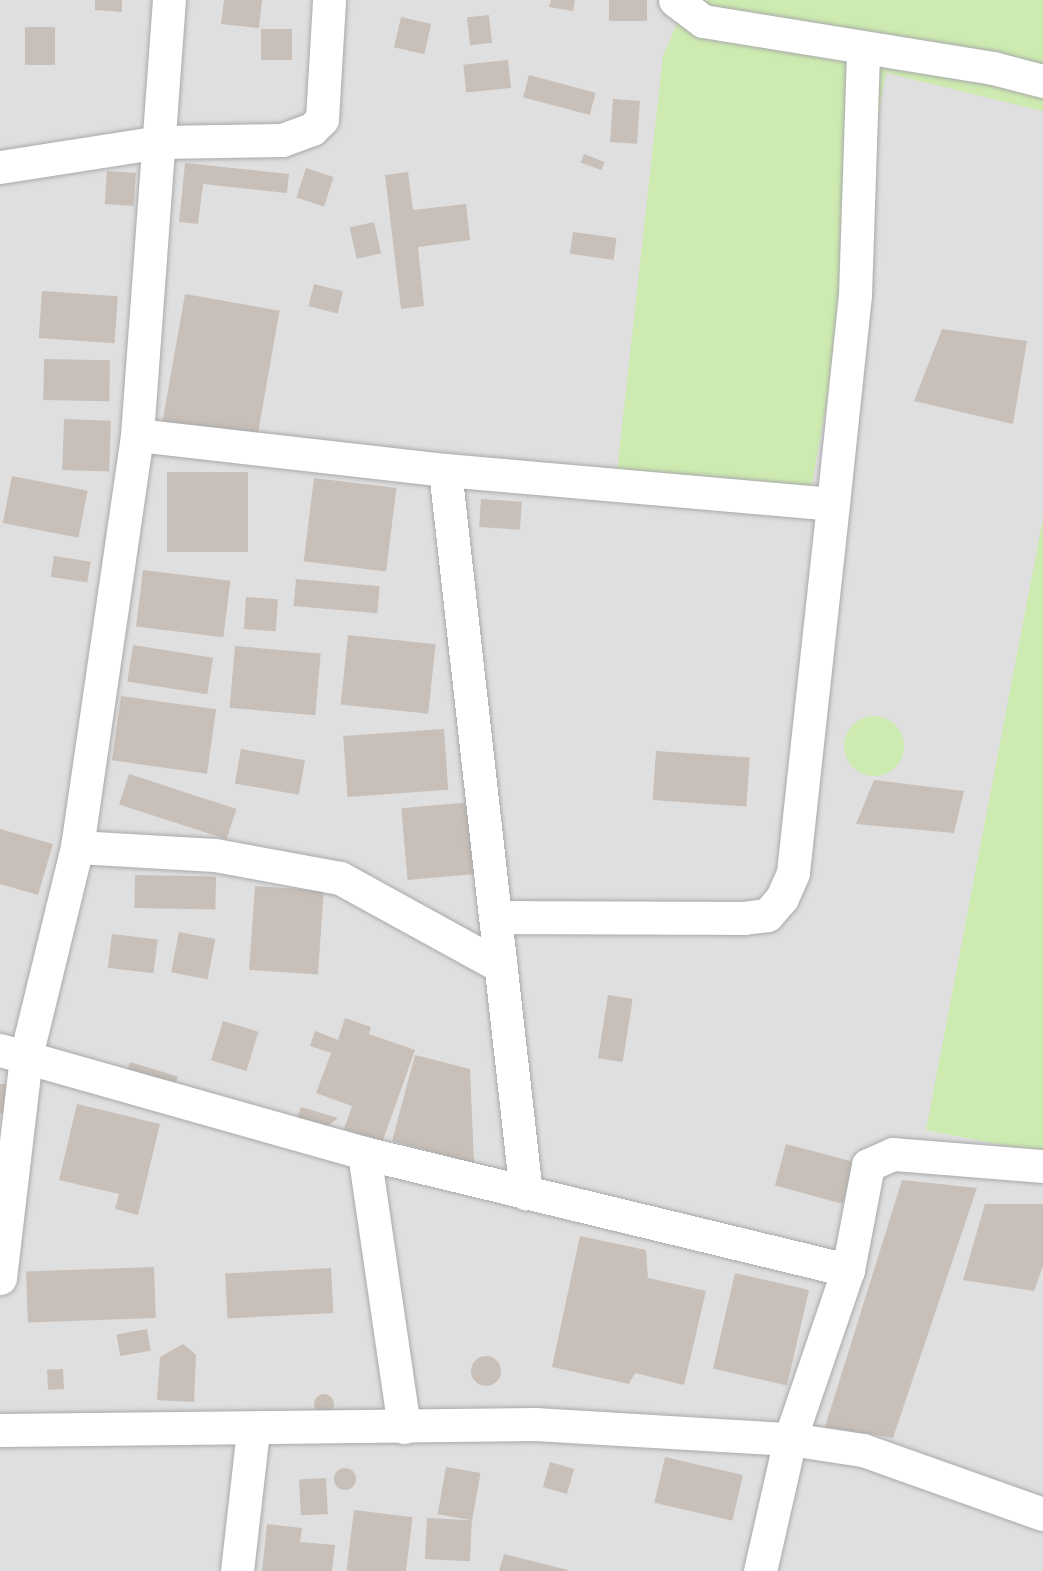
<!DOCTYPE html>
<style>
body{margin:0}
#map{position:relative;width:1043px;height:1571px;overflow:hidden;background:#f2efe9;font-family:"IBM Plex Sans",sans-serif}
div>[style]{position:absolute}
[style*='--x']{left:calc(var(--x)*1px);top:calc(var(--y)*1px);width:calc(var(--w)*1px);rotate:calc(var(--a)*1deg)}
.residential>*{inset:0;background:#e0dfdf;transform-origin:0 0}
.grass>*{inset:0;background:#cdebb0}
.round{border-radius:50%}
.building>*{inset:0;background:#c7bfb8;transform-origin:0 0}
.roads{filter:drop-shadow(0 0 2px #a9a9a9) drop-shadow(0 0 2px #a9a9a9)}
.minor>*{height:33px;margin:-16.5px;padding:0 16.5px;transform-origin:16.5px;border-radius:16.5px;background:#fff}
span{translate:-50% -50%;white-space:nowrap;text-align:center;line-height:1.15;-webkit-text-stroke:6px #fff;paint-order:stroke}
</style>
<div id="map">
<div class="residential">
<i style="left:0;top:0;width:1043px;height:1571px"></i>
</div>
<div class="grass">
<i style="clip-path:polygon(687px 0,1043px 0,1043px 111px,886px 73px,810px 495px,617px 471px,663px 56px)"></i>
<i style="clip-path:polygon(1043px 518px,1043px 1153px,926px 1130px)"></i>
<i class="round" style="left:844px;top:716px;width:60px;height:60px"></i>
</div>
<div class="building">
<i style="clip-path:polygon(95px 0,122px 0,122px 12px,95px 10px)"></i>
<i style="clip-path:polygon(224px 0,262px 0,259px 28px,221px 24px)"></i>
<i style="clip-path:polygon(551px 0,575px 0,573px 11px,549px 7px)"></i>
<i style="left:609px;top:0;width:38px;height:21px"></i>
<i style="left:489px;top:15px;width:28px;height:22px;rotate:84deg"></i>
<i style="left:401px;top:17px;width:31px;height:31px;rotate:13deg"></i>
<i style="left:25px;top:27px;width:30px;height:38px"></i>
<i style="left:261px;top:29px;width:31px;height:31px"></i>
<i style="left:508px;top:60px;width:28px;height:45px;rotate:84deg"></i>
<i style="left:529px;top:75px;width:69px;height:23px;rotate:15deg"></i>
<i style="left:613px;top:99px;width:27px;height:43px;rotate:4deg"></i>
<i style="left:584px;top:154px;width:22px;height:9px;rotate:21deg"></i>
<i style="clip-path:polygon(185px 163px,289px 174px,287px 193px,203px 184px,198px 224px,179px 222px)"></i>
<i style="left:306px;top:168px;width:29px;height:31px;rotate:18deg"></i>
<i style="left:107px;top:171px;width:29px;height:33px;rotate:4deg"></i>
<i style="clip-path:polygon(408px 172px,413px 210px,466px 204px,470px 240px,418px 247px,424px 306px,401px 309px,385px 175px)"></i>
<i style="left:374px;top:222px;width:32px;height:25px;rotate:77deg"></i>
<i style="left:573px;top:232px;width:44px;height:22px;rotate:8deg"></i>
<i style="left:314px;top:284px;width:30px;height:23px;rotate:14deg"></i>
<i style="left:42px;top:291px;width:76px;height:47px;rotate:4deg"></i>
<i style="left:185px;top:294px;width:96px;height:134px;rotate:10deg"></i>
<i style="clip-path:polygon(942px 329px,1027px 341px,1013px 424px,914px 401px)"></i>
<i style="left:44px;top:359px;width:66px;height:41px;rotate:1deg"></i>
<i style="left:64px;top:419px;width:47px;height:51px;rotate:2deg"></i>
<i style="left:167px;top:472px;width:81px;height:80px"></i>
<i style="left:12px;top:476px;width:77px;height:48px;rotate:11deg"></i>
<i style="left:314px;top:478px;width:83px;height:84px;rotate:7deg"></i>
<i style="left:481px;top:499px;width:41px;height:28px;rotate:4deg"></i>
<i style="left:54px;top:556px;width:37px;height:21px;rotate:9deg"></i>
<i style="left:143px;top:570px;width:88px;height:57px;rotate:7deg"></i>
<i style="left:296px;top:579px;width:84px;height:27px;rotate:5deg"></i>
<i style="left:246px;top:597px;width:32px;height:32px;rotate:4deg"></i>
<i style="left:348px;top:635px;width:88px;height:70px;rotate:6deg"></i>
<i style="left:133px;top:645px;width:81px;height:37px;rotate:9deg"></i>
<i style="left:235px;top:646px;width:86px;height:62px;rotate:5deg"></i>
<i style="left:121px;top:696px;width:96px;height:65px;rotate:8deg"></i>
<i style="left:444px;top:729px;width:61px;height:101px;rotate:86deg"></i>
<i style="left:241px;top:749px;width:65px;height:35px;rotate:10deg"></i>
<i style="left:656px;top:751px;width:94px;height:49px;rotate:4deg"></i>
<i style="left:129px;top:774px;width:113px;height:32px;rotate:18deg"></i>
<i style="clip-path:polygon(874px 780px,964px 791px,954px 833px,856px 824px)"></i>
<i style="left:472px;top:802px;width:72px;height:71px;rotate:85deg"></i>
<i style="clip-path:polygon(0 829px,53px 844px,38px 895px,0 884px)"></i>
<i style="left:135px;top:875px;width:81px;height:33px;rotate:1deg"></i>
<i style="left:255px;top:886px;width:69px;height:84px;rotate:4deg"></i>
<i style="left:179px;top:932px;width:37px;height:41px;rotate:11deg"></i>
<i style="left:112px;top:934px;width:46px;height:34px;rotate:7deg"></i>
<i style="left:608px;top:995px;width:25px;height:64px;rotate:9deg"></i>
<i style="clip-path:polygon(345px 1018px,371px 1027px,369px 1034px,415px 1050px,382px 1143px,344px 1129px,352px 1106px,316px 1093px,331px 1053px,310px 1046px,315px 1031px,338px 1040px)"></i>
<i style="left:223px;top:1021px;width:37px;height:41px;rotate:17deg"></i>
<i style="clip-path:polygon(415px 1055px,470px 1069px,474px 1163px,392px 1141px)"></i>
<i style="left:130px;top:1062px;width:50px;height:14px;rotate:17deg"></i>
<i style="clip-path:polygon(0 1084px,16px 1084px,14px 1111px,0 1114px)"></i>
<i style="clip-path:polygon(77px 1104px,160px 1124px,138px 1215px,115px 1209px,119px 1194px,59px 1180px)"></i>
<i style="clip-path:polygon(301px 1107px,338px 1118px,327px 1127px,297px 1118px)"></i>
<i style="left:786px;top:1144px;width:70px;height:43px;rotate:15deg"></i>
<i style="clip-path:polygon(902px 1180px,977px 1188px,893px 1438px,825px 1427px)"></i>
<i style="clip-path:polygon(985px 1204px,1043px 1204px,1043px 1266px,1034px 1291px,963px 1280px)"></i>
<i style="clip-path:polygon(580px 1236px,646px 1250px,648px 1278px,706px 1291px,684px 1385px,635px 1373px,629px 1384px,552px 1367px)"></i>
<i style="left:154px;top:1267px;width:51px;height:128px;rotate:88deg"></i>
<i style="left:331px;top:1268px;width:45px;height:106px;rotate:87deg"></i>
<i style="left:735px;top:1273px;width:76px;height:98px;rotate:13deg"></i>
<i style="left:147px;top:1329px;width:22px;height:31px;rotate:80deg"></i>
<i style="clip-path:polygon(183px 1344px,196px 1355px,194px 1402px,157px 1400px,160px 1357px)"></i>
<i class="round" style="left:471px;top:1356px;width:30px;height:30px"></i>
<i style="left:63px;top:1369px;width:20px;height:16px;rotate:87deg"></i>
<i class="round" style="left:314px;top:1394px;width:20px;height:20px"></i>
<i style="left:665px;top:1457px;width:80px;height:47px;rotate:13deg"></i>
<i style="left:550px;top:1462px;width:25px;height:26px;rotate:16deg"></i>
<i style="left:446px;top:1467px;width:35px;height:48px;rotate:10deg"></i>
<i class="round" style="left:334px;top:1468px;width:22px;height:22px"></i>
<i style="left:326px;top:1478px;width:36px;height:27px;rotate:87deg"></i>
<i style="left:354px;top:1510px;width:59px;height:61px;rotate:7deg"></i>
<i style="left:427px;top:1518px;width:45px;height:41px;rotate:3deg"></i>
<i style="clip-path:polygon(267px 1524px,302px 1528px,300px 1542px,335px 1545px,332px 1571px,262px 1571px)"></i>
<i style="clip-path:polygon(504px 1554px,568px 1570px,568px 1571px,499px 1571px)"></i>
</div>
<div class="roads">
<div class="minor">
<i style="--x:675;--y:0;--w:35;--a:37"></i>
<i style="--x:703;--y:21;--w:294;--a:9.2"></i>
<i style="--x:993;--y:68;--w:52;--a:14.6"></i>
<i style="--x:0;--y:167;--w:162;--a:-8.9"></i>
<i style="--x:160;--y:142;--w:122;--a:-0.9"></i>
<i style="--x:282;--y:140;--w:32;--a:-20"></i>
<i style="--x:312;--y:129;--w:14;--a:-45"></i>
<i style="--x:322;--y:119;--w:119;--a:-86.6"></i>
<i style="--x:137;--y:435;--w:310;--a:6.5"></i>
<i style="--x:445;--y:470;--w:728;--a:83.61"></i>
<i style="--x:445;--y:470;--w:389;--a:5"></i>
<i style="--x:833;--y:504;--w:371;--a:96.2"></i>
<i style="--x:793;--y:873;--w:27;--a:114"></i>
<i style="--x:782;--y:898;--w:23;--a:131"></i>
<i style="--x:767;--y:915;--w:23;--a:173"></i>
<i style="--x:744;--y:918;--w:246;--a:-179.8"></i>
<i style="--x:833;--y:504;--w:210;--a:-84"></i>
<i style="--x:855;--y:295;--w:245;--a:-88.1"></i>
<i style="--x:77;--y:847;--w:138;--a:3.3"></i>
<i style="--x:215;--y:855;--w:127;--a:10.4"></i>
<i style="--x:340;--y:878;--w:183;--a:28.8"></i>
<i style="--x:0;--y:1050;--w:378;--a:15.8"></i>
<i style="--x:364;--y:1153;--w:498;--a:13.6"></i>
<i style="--x:364;--y:1153;--w:277;--a:81.7"></i>
<i style="--x:0;--y:1278;--w:224;--a:-83.3"></i>
<i style="--x:26;--y:1056;--w:215;--a:-76.3"></i>
<i style="--x:77;--y:847;--w:416;--a:-81.7"></i>
<i style="--x:137;--y:435;--w:436;--a:-85.8"></i>
<i style="--x:0;--y:1430;--w:535;--a:-0.64"></i>
<i style="--x:535;--y:1424;--w:255;--a:3.4"></i>
<i style="--x:790;--y:1439;--w:74;--a:8.6"></i>
<i style="--x:863;--y:1450;--w:191;--a:19.6"></i>
<i style="--x:237;--y:1571;--w:142;--a:-83.5"></i>
<i style="--x:760;--y:1571;--w:135;--a:-77.2"></i>
<i style="--x:790;--y:1439;--w:179;--a:-71.1"></i>
<i style="--x:848;--y:1270;--w:107;--a:-79.2"></i>
<i style="--x:868;--y:1165;--w:27;--a:-24"></i>
<i style="--x:893;--y:1154;--w:150;--a:4.6"></i>
</div>
</div>
</div>
